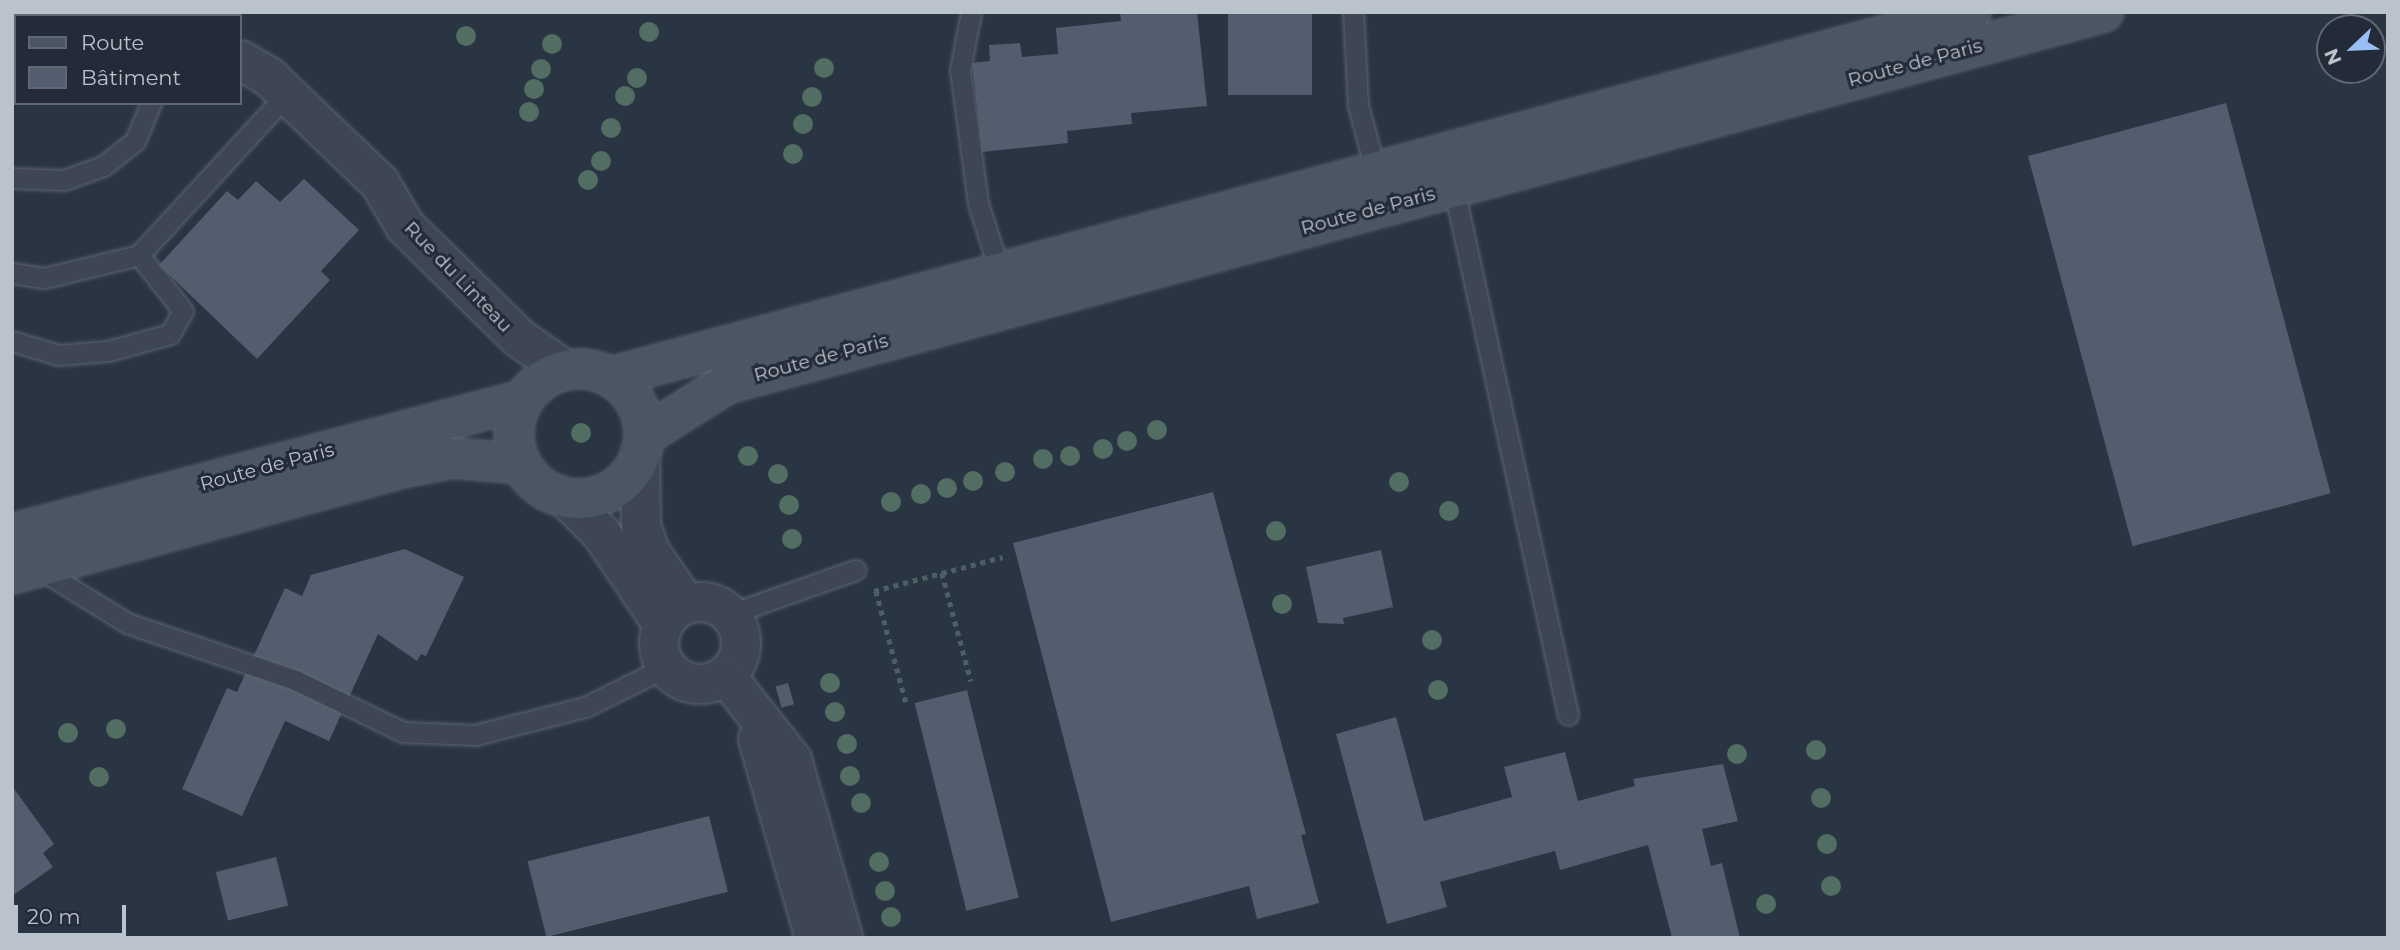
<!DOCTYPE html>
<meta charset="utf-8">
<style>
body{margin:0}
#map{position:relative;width:2400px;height:950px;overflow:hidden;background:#293542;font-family:Montserrat,sans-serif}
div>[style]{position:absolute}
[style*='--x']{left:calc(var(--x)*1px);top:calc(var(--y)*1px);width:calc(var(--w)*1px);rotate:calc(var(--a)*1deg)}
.building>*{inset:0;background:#525e6d;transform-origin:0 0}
.path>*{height:4.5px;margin-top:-2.25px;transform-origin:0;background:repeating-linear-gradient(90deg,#4b6062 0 5px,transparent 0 10px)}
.roads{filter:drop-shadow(0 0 2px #5b646f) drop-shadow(0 0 2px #5b646f)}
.service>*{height:19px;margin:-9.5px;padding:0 9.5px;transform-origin:9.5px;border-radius:9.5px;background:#3d4652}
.minor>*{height:38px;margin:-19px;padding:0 19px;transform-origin:19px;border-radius:19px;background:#3d4652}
.minor>.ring{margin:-19px;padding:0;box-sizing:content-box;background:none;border:38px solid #3d4652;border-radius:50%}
.secondary>*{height:38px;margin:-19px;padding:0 19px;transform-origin:19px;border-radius:19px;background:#4b5665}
.secondary>.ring{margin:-19px;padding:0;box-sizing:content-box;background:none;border:38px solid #4b5665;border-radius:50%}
.trees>*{width:20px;height:20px;margin:-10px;border-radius:50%;background:#526d61}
span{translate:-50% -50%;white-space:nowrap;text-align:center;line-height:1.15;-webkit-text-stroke:6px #222b37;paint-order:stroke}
.street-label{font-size:19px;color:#bac2cc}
.frame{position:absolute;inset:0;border:14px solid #bac2cc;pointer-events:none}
.legend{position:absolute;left:14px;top:14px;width:228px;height:91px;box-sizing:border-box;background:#222b37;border:2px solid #5f6773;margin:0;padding:9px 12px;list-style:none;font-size:21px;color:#bac2cc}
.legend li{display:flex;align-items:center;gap:14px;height:35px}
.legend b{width:35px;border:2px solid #5f6773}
.north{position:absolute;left:2316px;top:14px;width:70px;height:70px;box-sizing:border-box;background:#222b37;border:2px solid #5f6773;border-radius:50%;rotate:247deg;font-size:19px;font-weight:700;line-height:28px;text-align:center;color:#bac2cc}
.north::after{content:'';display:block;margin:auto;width:24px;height:32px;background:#98bef3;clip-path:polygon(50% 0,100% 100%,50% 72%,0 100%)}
.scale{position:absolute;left:14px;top:905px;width:112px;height:32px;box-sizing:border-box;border:4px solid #bac2cc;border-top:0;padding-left:9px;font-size:21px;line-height:24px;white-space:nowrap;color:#bac2cc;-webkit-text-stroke:5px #222b37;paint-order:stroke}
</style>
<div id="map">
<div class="building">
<i style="clip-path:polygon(1120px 12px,1197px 12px,1207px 106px,1131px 113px,1132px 124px,1067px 131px,1068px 143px,982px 152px,972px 63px,990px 61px,989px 45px,1020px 43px,1022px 57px,1058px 54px,1056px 28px,1121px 21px)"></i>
<i style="left:1228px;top:12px;width:84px;height:83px"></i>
<i style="left:2226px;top:103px;width:404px;height:205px;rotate:75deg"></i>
<i style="clip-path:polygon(304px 179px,359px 230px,321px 271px,330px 280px,257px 359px,159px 265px,227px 191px,238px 200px,256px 181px,280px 202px)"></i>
<i style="clip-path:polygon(1213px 492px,1306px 834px,1301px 835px,1319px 903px,1257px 919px,1249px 886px,1111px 922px,1013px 543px)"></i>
<i style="clip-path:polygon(405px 549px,464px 577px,426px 656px,421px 654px,417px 661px,378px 634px,329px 741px,285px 721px,242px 816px,182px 789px,227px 688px,237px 692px,285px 588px,302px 596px,311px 575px)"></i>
<i style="clip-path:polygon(1381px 550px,1393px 607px,1343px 618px,1344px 624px,1318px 623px,1306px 567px)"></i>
<i style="left:788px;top:683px;width:22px;height:13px;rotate:74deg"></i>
<i style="left:967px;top:690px;width:214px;height:54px;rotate:76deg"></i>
<i style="clip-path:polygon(1396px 717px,1424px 821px,1512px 797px,1504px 767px,1565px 752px,1578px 801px,1635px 786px,1633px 779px,1723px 764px,1738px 821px,1702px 829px,1711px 866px,1722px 863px,1740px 938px,1672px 938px,1648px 845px,1560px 870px,1555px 851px,1440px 882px,1447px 907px,1387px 924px,1336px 734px)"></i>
<i style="clip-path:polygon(12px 786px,54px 844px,43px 853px,53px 867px,12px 896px)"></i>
<i style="left:709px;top:816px;width:78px;height:187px;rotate:76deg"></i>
<i style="left:276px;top:857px;width:50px;height:62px;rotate:76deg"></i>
</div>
<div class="path">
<i style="--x:942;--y:573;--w:112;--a:75"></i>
<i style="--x:874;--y:591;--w:133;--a:-14.8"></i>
<i style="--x:876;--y:591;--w:115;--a:74.9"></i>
</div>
<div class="roads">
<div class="service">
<i style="--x:971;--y:12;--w:59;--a:100.7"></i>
<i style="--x:960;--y:70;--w:134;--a:82.3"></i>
<i style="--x:978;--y:203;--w:57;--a:72.5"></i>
<i style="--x:995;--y:257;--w:16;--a:104"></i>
<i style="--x:1353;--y:12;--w:93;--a:86.9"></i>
<i style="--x:1358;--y:105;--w:70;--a:75.2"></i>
<i style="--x:12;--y:178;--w:52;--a:2.2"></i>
<i style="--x:64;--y:180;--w:41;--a:-19.7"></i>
<i style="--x:103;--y:166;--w:41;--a:-38"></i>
<i style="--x:135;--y:141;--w:41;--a:-67.2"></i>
<i style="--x:1454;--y:189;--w:538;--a:77.77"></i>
<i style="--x:12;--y:273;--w:32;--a:9"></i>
<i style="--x:44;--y:278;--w:98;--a:-13.6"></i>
<i style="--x:139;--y:255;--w:217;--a:-47.4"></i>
<i style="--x:12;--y:341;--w:48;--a:16.9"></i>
<i style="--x:58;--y:355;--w:50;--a:-4.6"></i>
<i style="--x:108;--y:351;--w:64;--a:-15.3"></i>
<i style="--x:170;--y:334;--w:26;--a:-61"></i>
<i style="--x:183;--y:311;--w:71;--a:-128.2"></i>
<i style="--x:38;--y:568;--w:105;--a:31.7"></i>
<i style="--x:127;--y:623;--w:177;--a:18.7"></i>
<i style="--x:295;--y:680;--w:120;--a:25.7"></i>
<i style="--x:403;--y:732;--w:72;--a:2.4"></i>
<i style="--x:475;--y:735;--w:114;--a:-14.3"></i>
<i style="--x:585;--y:707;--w:90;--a:-26.3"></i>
<i style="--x:730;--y:614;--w:133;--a:-19.4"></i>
</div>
<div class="minor">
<i style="--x:87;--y:12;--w:11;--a:22"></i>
<i style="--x:240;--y:60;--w:34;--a:30"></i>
<i style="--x:269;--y:77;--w:153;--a:43.7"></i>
<i style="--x:380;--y:183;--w:50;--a:59.8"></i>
<i style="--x:405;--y:226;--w:160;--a:44.5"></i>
<i style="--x:519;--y:338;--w:56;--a:34.8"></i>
<i style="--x:640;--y:455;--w:70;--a:89.2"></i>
<i style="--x:641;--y:525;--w:26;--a:72"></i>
<i style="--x:649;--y:550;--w:65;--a:55.6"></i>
<i style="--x:566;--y:498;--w:49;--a:45"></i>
<i style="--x:601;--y:533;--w:111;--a:56"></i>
<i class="ring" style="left:659px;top:602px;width:44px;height:44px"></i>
<i style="--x:726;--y:676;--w:107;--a:51.8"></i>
<i style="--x:792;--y:760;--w:185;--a:74"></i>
<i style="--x:758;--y:739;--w:207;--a:74"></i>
</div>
<div class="secondary">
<i class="ring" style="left:514px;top:369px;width:92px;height:92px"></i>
<i style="--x:611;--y:377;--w:1408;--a:-15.02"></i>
<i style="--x:644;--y:436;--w:97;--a:-32.4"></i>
<i style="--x:726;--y:384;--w:1427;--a:-15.11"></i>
<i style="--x:12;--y:534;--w:528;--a:-14.69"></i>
<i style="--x:12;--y:574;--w:408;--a:-15.2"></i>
<i style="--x:406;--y:467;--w:48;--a:-10.8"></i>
<i style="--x:453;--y:458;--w:68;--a:5"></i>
</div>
</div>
<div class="trees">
<i style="left:649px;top:32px"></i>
<i style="left:466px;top:36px"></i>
<i style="left:552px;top:44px"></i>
<i style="left:824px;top:68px"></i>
<i style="left:541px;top:69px"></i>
<i style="left:637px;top:78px"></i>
<i style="left:534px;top:89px"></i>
<i style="left:625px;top:96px"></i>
<i style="left:812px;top:97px"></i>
<i style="left:529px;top:112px"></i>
<i style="left:803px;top:124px"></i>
<i style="left:611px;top:128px"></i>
<i style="left:793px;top:154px"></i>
<i style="left:601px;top:161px"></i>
<i style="left:588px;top:180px"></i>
<i style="left:1157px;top:430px"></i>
<i style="left:581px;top:433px"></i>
<i style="left:1127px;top:441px"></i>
<i style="left:1103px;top:449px"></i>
<i style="left:748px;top:456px"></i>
<i style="left:1070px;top:456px"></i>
<i style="left:1043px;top:459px"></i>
<i style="left:1005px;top:472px"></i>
<i style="left:778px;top:474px"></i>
<i style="left:973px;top:481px"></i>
<i style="left:1399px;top:482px"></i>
<i style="left:947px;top:488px"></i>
<i style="left:921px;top:494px"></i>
<i style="left:891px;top:502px"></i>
<i style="left:789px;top:505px"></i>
<i style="left:1449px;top:511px"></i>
<i style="left:1276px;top:531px"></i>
<i style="left:792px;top:539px"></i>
<i style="left:1282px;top:604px"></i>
<i style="left:1432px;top:640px"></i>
<i style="left:830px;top:683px"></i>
<i style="left:1438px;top:690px"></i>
<i style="left:835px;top:712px"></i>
<i style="left:116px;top:729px"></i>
<i style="left:68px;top:733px"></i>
<i style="left:847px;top:744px"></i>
<i style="left:1816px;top:750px"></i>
<i style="left:1737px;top:754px"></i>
<i style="left:850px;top:776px"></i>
<i style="left:99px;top:777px"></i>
<i style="left:1821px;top:798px"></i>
<i style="left:861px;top:803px"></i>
<i style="left:1827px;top:844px"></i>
<i style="left:879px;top:862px"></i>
<i style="left:1831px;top:886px"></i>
<i style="left:885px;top:891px"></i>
<i style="left:1766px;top:904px"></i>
<i style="left:891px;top:917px"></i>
</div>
<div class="street-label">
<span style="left:1915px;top:63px;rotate:-15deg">Route de Paris</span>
<span style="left:1368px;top:211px;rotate:-15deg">Route de Paris</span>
<span style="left:458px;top:277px;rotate:46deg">Rue du Linteau</span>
<span style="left:821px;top:358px;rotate:-15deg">Route de Paris</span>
<span style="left:267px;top:467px;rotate:-15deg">Route de Paris</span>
</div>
<div class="frame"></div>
<ul class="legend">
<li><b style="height:9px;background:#4b5665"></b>Route</li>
<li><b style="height:19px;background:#525e6d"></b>Bâtiment</li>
</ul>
<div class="north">N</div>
<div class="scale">20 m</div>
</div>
